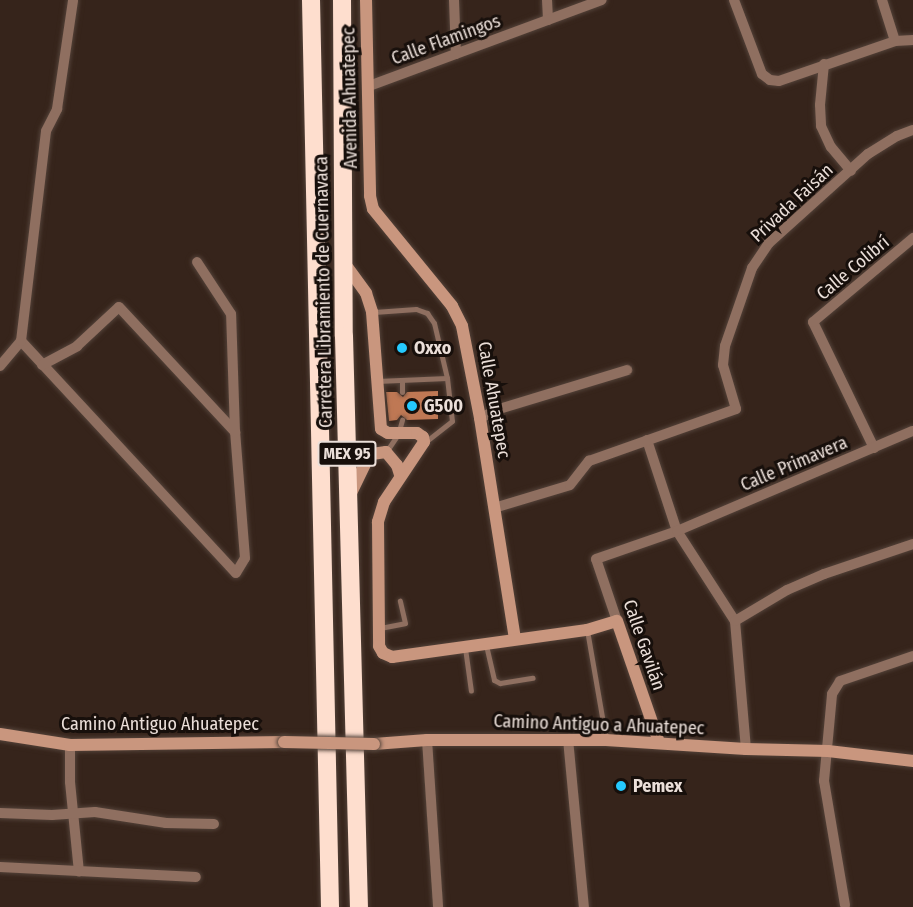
<!DOCTYPE html>
<meta charset="utf-8">
<style>
body{margin:0}
#map{position:relative;width:913px;height:907px;overflow:hidden;background:#36241b;font-family:"Fira Sans Condensed",sans-serif}
div>[style]{position:absolute}
[style*='--x']{left:calc(var(--x)*1px);top:calc(var(--y)*1px);width:calc(var(--w)*1px);rotate:calc(var(--a)*1deg)}
.building>*{inset:0;background:#bf7854}
.roads{filter:drop-shadow(0 0 2px #534239) drop-shadow(0 0 2px #534239)}
.lane>*{height:5px;margin:-2.5px;padding:0 2.5px;transform-origin:2.5px;border-radius:2.5px;background:#8f6f60}
.street>*{height:10px;margin:-5px;padding:0 5px;transform-origin:5px;border-radius:5px;background:#8f6f60}
.secondary>*{height:12px;margin:-6px;padding:0 6px;transform-origin:6px;border-radius:6px;background:#c9967e}
.highway>*{height:18px;margin:-9px;padding:0 9px;transform-origin:9px;border-radius:9px;background:#fedece}
.bridges{filter:drop-shadow(0 0 2px #534239) drop-shadow(0 0 2px #534239)}
.secondary-bridge>*{height:12px;margin:-6px;padding:0 6px;transform-origin:6px;border-radius:6px;background:#c9967e}
.dots>*{width:16px;height:16px;translate:-50% -50%;box-sizing:border-box;border:3px solid #170f0b;border-radius:50%}
span{translate:-50% -50%;white-space:nowrap;text-align:center;line-height:1.15;-webkit-text-stroke:6px #170f0b;paint-order:stroke}
.shield-label span{padding:2px 4px;background:#170f0b;border:2px solid;border-radius:4px;-webkit-text-stroke-width:0}
.shield-label{font-size:16px;color:#ebdfd9;font-weight:700}
.street-label{font-size:18px;color:#ebdfd9}
.poi-label{font-size:18px;color:#ebdfd9;font-weight:700}
.left{translate:0 -50%;text-align:left}
</style>
<div id="map">
<div class="building">
<i style="clip-path:polygon(438px 391px,438px 419px,407px 420px,401px 415px,397px 420px,389px 421px,386px 392px,397px 392px,403px 397px,407px 392px)"></i>
</div>
<div class="roads">
<div class="lane">
<i style="--x:374;--y:312;--w:42;--a:-4.1"></i>
<i style="--x:416;--y:309;--w:12;--a:20"></i>
<i style="--x:427;--y:313;--w:12;--a:55"></i>
<i style="--x:434;--y:323;--w:57;--a:76.7"></i>
<i style="--x:447;--y:378;--w:43;--a:83.4"></i>
<i style="--x:452;--y:421;--w:34;--a:142"></i>
<i style="--x:377;--y:381;--w:70;--a:-2.5"></i>
<i style="--x:402;--y:392;--w:12;--a:-90"></i>
<i style="--x:386;--y:452;--w:22;--a:-56"></i>
<i style="--x:398;--y:434;--w:15;--a:-74"></i>
<i style="--x:380;--y:628;--w:25;--a:-11"></i>
<i style="--x:405;--y:623;--w:23;--a:-103"></i>
<i style="--x:587;--y:630;--w:112;--a:80.2"></i>
<i style="--x:486;--y:645;--w:36;--a:77"></i>
<i style="--x:494;--y:680;--w:7;--a:27"></i>
<i style="--x:500;--y:683;--w:33;--a:-9"></i>
<i style="--x:465;--y:648;--w:43;--a:82.1"></i>
</div>
<div class="street">
<i style="--x:454;--y:0;--w:54;--a:87.9"></i>
<i style="--x:547;--y:0;--w:20;--a:87"></i>
<i style="--x:734;--y:0;--w:79;--a:69.3"></i>
<i style="--x:762;--y:74;--w:10;--a:37"></i>
<i style="--x:770;--y:80;--w:9;--a:6"></i>
<i style="--x:779;--y:81;--w:123;--a:-19"></i>
<i style="--x:895;--y:41;--w:18;--a:-3"></i>
<i style="--x:882;--y:0;--w:43;--a:72.4"></i>
<i style="--x:824;--y:64;--w:41;--a:95.6"></i>
<i style="--x:820;--y:105;--w:21;--a:87"></i>
<i style="--x:821;--y:126;--w:23;--a:65"></i>
<i style="--x:831;--y:147;--w:31;--a:50"></i>
<i style="--x:369;--y:86;--w:248;--a:-20.3"></i>
<i style="--x:21;--y:341;--w:316;--a:47.2"></i>
<i style="--x:236;--y:573;--w:17;--a:-59"></i>
<i style="--x:245;--y:558;--w:126;--a:-94.5"></i>
<i style="--x:235;--y:432;--w:118;--a:-91.9"></i>
<i style="--x:231;--y:314;--w:62;--a:-123.2"></i>
<i style="--x:42;--y:365;--w:40;--a:-28"></i>
<i style="--x:77;--y:346;--w:57;--a:-42.9"></i>
<i style="--x:119;--y:307;--w:171;--a:47.1"></i>
<i style="--x:0;--y:366;--w:33;--a:-50"></i>
<i style="--x:21;--y:341;--w:211;--a:-83.2"></i>
<i style="--x:46;--y:131;--w:25;--a:-63"></i>
<i style="--x:57;--y:109;--w:110;--a:-81.6"></i>
<i style="--x:480;--y:418;--w:21;--a:-25"></i>
<i style="--x:499;--y:409;--w:134;--a:-16.9"></i>
<i style="--x:647;--y:440;--w:96;--a:71.8"></i>
<i style="--x:677;--y:531;--w:107;--a:57.2"></i>
<i style="--x:735;--y:621;--w:128;--a:85.1"></i>
<i style="--x:874;--y:448;--w:140;--a:-115.8"></i>
<i style="--x:813;--y:322;--w:131;--a:-40"></i>
<i style="--x:494;--y:508;--w:79;--a:-16.8"></i>
<i style="--x:570;--y:485;--w:31;--a:-52"></i>
<i style="--x:589;--y:461;--w:156;--a:-19.5"></i>
<i style="--x:736;--y:409;--w:46;--a:-106.5"></i>
<i style="--x:723;--y:365;--w:19;--a:-84"></i>
<i style="--x:725;--y:346;--w:83;--a:-70.9"></i>
<i style="--x:752;--y:268;--w:30;--a:-56"></i>
<i style="--x:769;--y:243;--w:133;--a:-42"></i>
<i style="--x:868;--y:154;--w:34;--a:-32"></i>
<i style="--x:897;--y:136;--w:17;--a:-21"></i>
<i style="--x:617;--y:621;--w:65;--a:-108.7"></i>
<i style="--x:596;--y:559;--w:86;--a:-19.1"></i>
<i style="--x:677;--y:531;--w:256;--a:-23"></i>
<i style="--x:735;--y:621;--w:61;--a:-30.8"></i>
<i style="--x:787;--y:590;--w:40;--a:-23.4"></i>
<i style="--x:824;--y:574;--w:94;--a:-18.6"></i>
<i style="--x:568;--y:739;--w:169;--a:84.6"></i>
<i style="--x:427;--y:740;--w:167;--a:86.2"></i>
<i style="--x:70;--y:745;--w:37;--a:90"></i>
<i style="--x:70;--y:782;--w:90;--a:84.3"></i>
<i style="--x:0;--y:813;--w:52;--a:2.2"></i>
<i style="--x:52;--y:815;--w:43;--a:-4"></i>
<i style="--x:95;--y:812;--w:72;--a:8.8"></i>
<i style="--x:166;--y:823;--w:48;--a:1.2"></i>
<i style="--x:0;--y:867;--w:196;--a:2.9"></i>
<i style="--x:845;--y:905;--w:126;--a:-99.6"></i>
<i style="--x:824;--y:781;--w:87;--a:-84.7"></i>
<i style="--x:832;--y:694;--w:15;--a:-58"></i>
<i style="--x:840;--y:681;--w:77;--a:-18.9"></i>
</div>
<div class="secondary">
<i style="--x:366;--y:0;--w:196;--a:88.8"></i>
<i style="--x:370;--y:196;--w:13;--a:77"></i>
<i style="--x:373;--y:209;--w:125;--a:50.8"></i>
<i style="--x:452;--y:306;--w:22;--a:63"></i>
<i style="--x:462;--y:326;--w:94;--a:78.9"></i>
<i style="--x:480;--y:418;--w:223;--a:81"></i>
<i style="--x:345;--y:264;--w:36;--a:54"></i>
<i style="--x:366;--y:293;--w:20;--a:72"></i>
<i style="--x:372;--y:312;--w:117;--a:85.6"></i>
<i style="--x:381;--y:429;--w:8;--a:30"></i>
<i style="--x:388;--y:433;--w:29;--a:0"></i>
<i style="--x:417;--y:433;--w:7;--a:34"></i>
<i style="--x:423;--y:437;--w:5;--a:79"></i>
<i style="--x:424;--y:442;--w:72;--a:123.7"></i>
<i style="--x:384;--y:502;--w:21;--a:107"></i>
<i style="--x:378;--y:522;--w:124;--a:89.5"></i>
<i style="--x:379;--y:646;--w:8;--a:60"></i>
<i style="--x:383;--y:653;--w:10;--a:24"></i>
<i style="--x:392;--y:657;--w:197;--a:-7.9"></i>
<i style="--x:587;--y:630;--w:31;--a:-17"></i>
<i style="--x:617;--y:621;--w:128;--a:70.9"></i>
<i style="--x:350;--y:495;--w:39;--a:-64"></i>
<i style="--x:367;--y:460;--w:8;--a:-50"></i>
<i style="--x:372;--y:454;--w:14;--a:-8"></i>
<i style="--x:386;--y:452;--w:17;--a:50"></i>
<i style="--x:397;--y:465;--w:10;--a:73"></i>
<i style="--x:0;--y:734;--w:71;--a:8.9"></i>
<i style="--x:70;--y:745;--w:214;--a:-0.8"></i>
<i style="--x:374;--y:744;--w:53;--a:-4.3"></i>
<i style="--x:427;--y:740;--w:179;--a:0"></i>
<i style="--x:606;--y:740;--w:140;--a:3.7"></i>
<i style="--x:746;--y:749;--w:82;--a:1.4"></i>
<i style="--x:828;--y:751;--w:86;--a:6.7"></i>
</div>
<div class="highway">
<i style="--x:311;--y:0;--w:907;--a:88.8"></i>
<i style="--x:342;--y:0;--w:336;--a:89.7"></i>
<i style="--x:344;--y:336;--w:571;--a:88.5"></i>
</div>
</div>
<div class="bridges">
<div class="secondary-bridge">
<i style="--x:284;--y:742;--w:90;--a:1.3"></i>
</div>
</div>
<div class="dots">
<i style="left:402px;top:348px;background:#25c9fe"></i>
<i style="left:412px;top:406px;background:#25c9fe"></i>
<i style="left:621px;top:786px;background:#25c9fe"></i>
</div>
<div class="shield-label">
<span style="left:347px;top:454px">MEX 95</span>
</div>
<div class="street-label">
<span style="left:446px;top:40px;rotate:-20deg">Calle Flamingos</span>
<span style="left:350px;top:98px;rotate:-91deg">Avenida Ahuatepec</span>
<span style="left:792px;top:203px;rotate:-43deg">Privada Faisán</span>
<span style="left:853px;top:268px;rotate:-40deg">Calle Colibrí</span>
<span style="left:324px;top:292px;rotate:-91deg">Carretera Libramiento de Cuernavaca</span>
<span style="left:494px;top:400px;rotate:80deg">Calle Ahuatepec</span>
<span style="left:794px;top:464px;rotate:-23deg">Calle Primavera</span>
<span style="left:644px;top:645px;rotate:71deg">Calle Gavilán</span>
<span style="left:160px;top:724px">Camino Antiguo Ahuatepec</span>
<span style="left:599px;top:725px;rotate:2deg">Camino Antiguo a Ahuatepec</span>
</div>
<div class="poi-label">
<span class="left" style="left:414px;top:348px">Oxxo</span>
<span class="left" style="left:424px;top:406px">G500</span>
<span class="left" style="left:633px;top:786px">Pemex</span>
</div>
</div>
